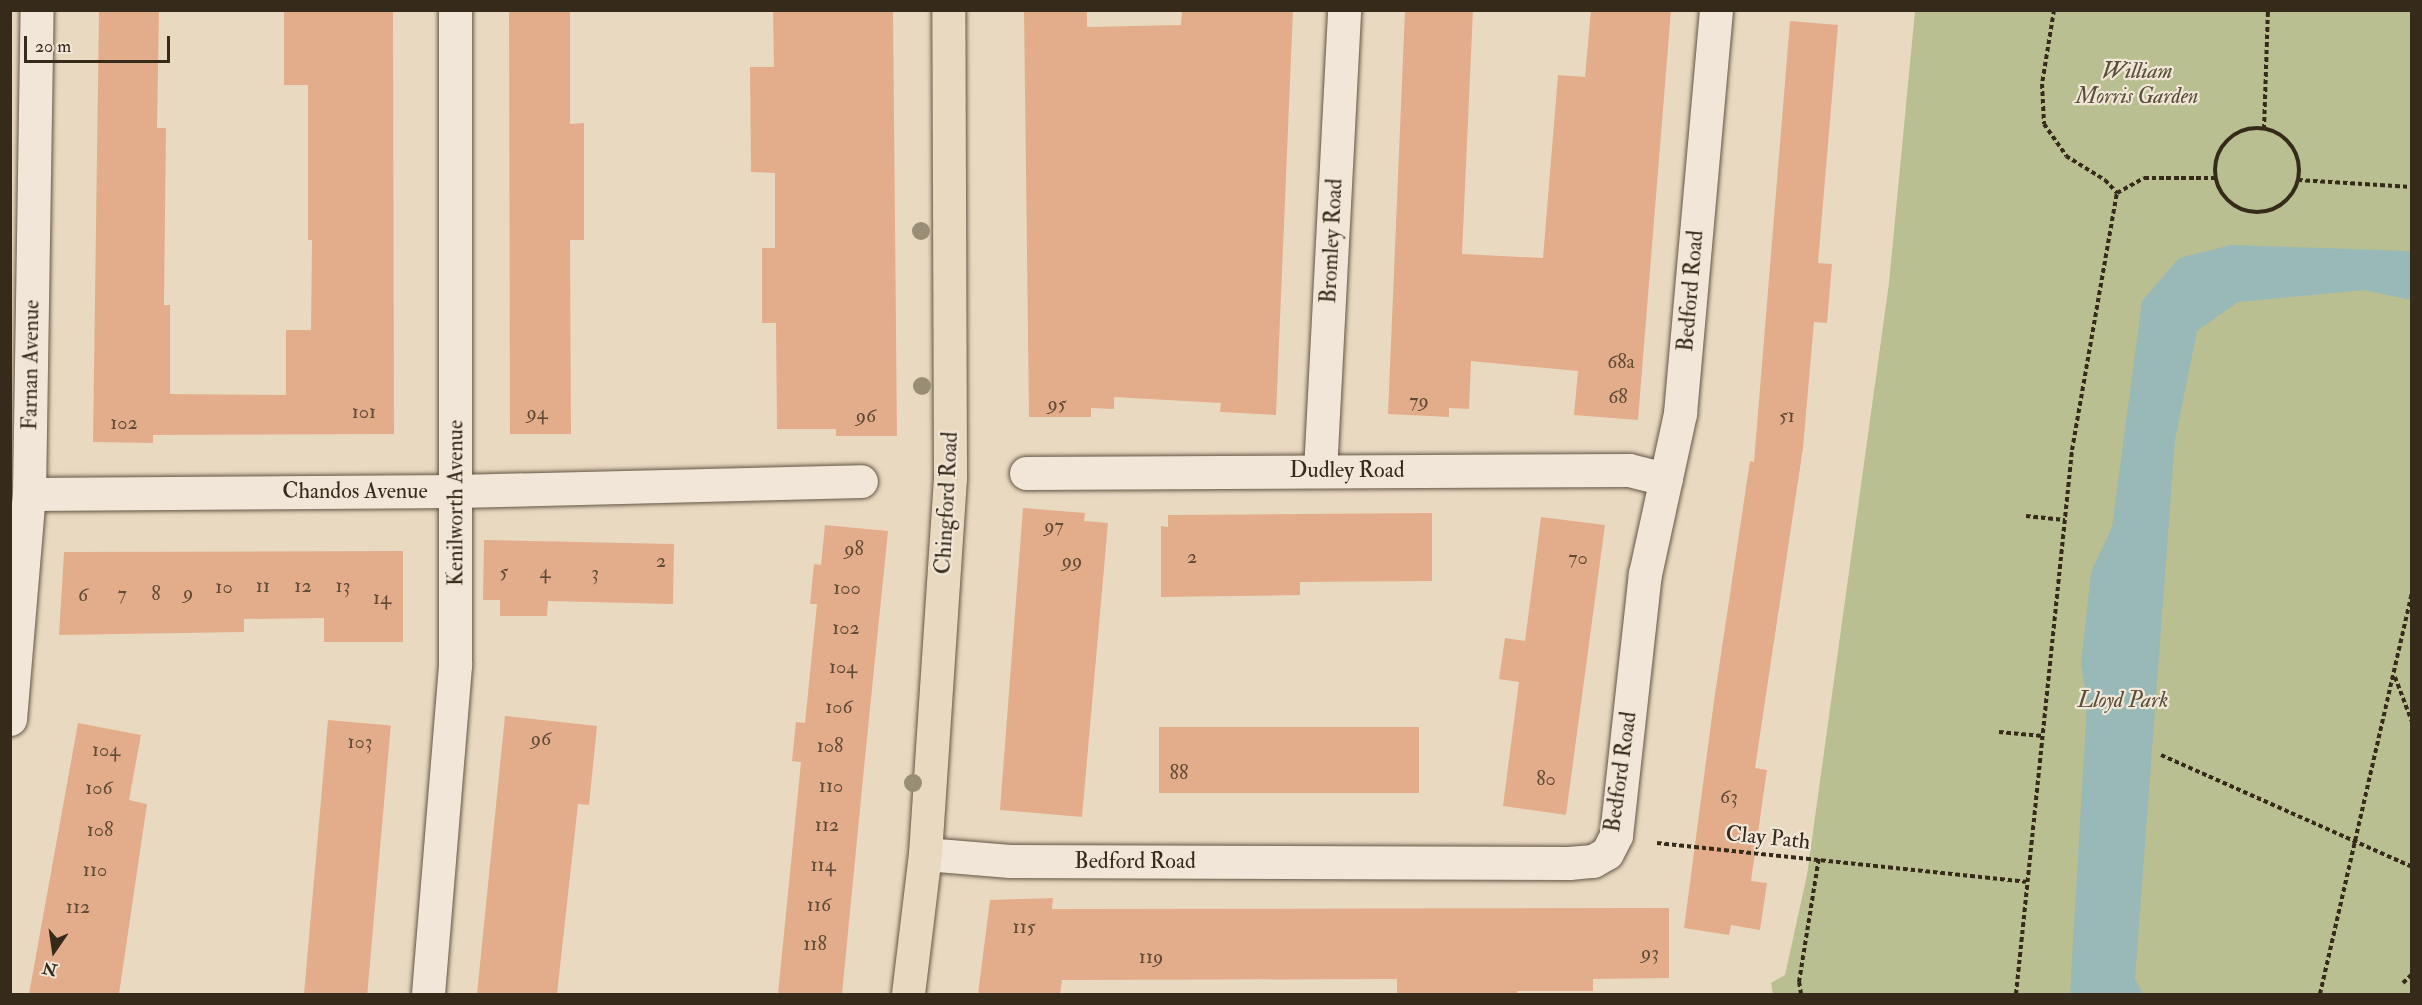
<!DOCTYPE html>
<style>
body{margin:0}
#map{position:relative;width:2422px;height:1005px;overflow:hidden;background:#ead9c1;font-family:"IM FELL Double Pica",serif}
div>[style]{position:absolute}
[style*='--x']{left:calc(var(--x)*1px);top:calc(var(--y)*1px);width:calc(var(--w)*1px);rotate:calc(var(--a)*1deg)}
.green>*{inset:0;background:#b9bf91}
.water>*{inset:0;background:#98b9b7}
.building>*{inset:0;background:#e3ad8b;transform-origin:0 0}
.path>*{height:4px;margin-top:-2px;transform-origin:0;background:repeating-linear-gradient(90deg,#362a1a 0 4.5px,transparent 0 7.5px)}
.path>.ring{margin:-2px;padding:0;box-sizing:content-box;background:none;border:4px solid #362a1a;border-radius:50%}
.roads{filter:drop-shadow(0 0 2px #635644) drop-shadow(0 0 2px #635644)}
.minor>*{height:33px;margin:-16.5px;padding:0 16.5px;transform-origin:16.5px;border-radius:16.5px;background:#f1e6d7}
.major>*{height:33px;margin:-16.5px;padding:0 16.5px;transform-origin:16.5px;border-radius:16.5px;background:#ead9c1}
.trees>*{width:18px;height:18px;margin:-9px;border-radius:50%;background:#998d76}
span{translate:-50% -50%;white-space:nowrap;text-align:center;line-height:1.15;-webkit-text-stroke:4.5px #f1e6d7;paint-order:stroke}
.number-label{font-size:20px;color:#614b36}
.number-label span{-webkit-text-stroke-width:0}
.park-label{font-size:22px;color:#574f38;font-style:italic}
.street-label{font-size:22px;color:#362a1a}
.frame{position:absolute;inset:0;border:12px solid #362a1a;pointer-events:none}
.north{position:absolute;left:24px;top:921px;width:60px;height:60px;-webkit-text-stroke:4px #f1e6d7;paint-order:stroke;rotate:193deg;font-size:16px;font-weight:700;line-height:24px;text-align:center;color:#362a1a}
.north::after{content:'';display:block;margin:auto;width:21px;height:27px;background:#362a1a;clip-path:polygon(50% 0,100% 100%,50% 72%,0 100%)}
.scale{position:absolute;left:24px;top:36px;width:146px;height:27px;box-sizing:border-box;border:3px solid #362a1a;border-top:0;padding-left:8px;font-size:18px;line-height:21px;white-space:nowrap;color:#362a1a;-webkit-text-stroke:4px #f1e6d7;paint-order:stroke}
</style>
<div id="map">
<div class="green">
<i style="clip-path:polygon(1915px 11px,2411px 11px,2411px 994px,1773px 994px,1771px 983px,1785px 975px,1807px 875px,1889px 283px)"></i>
</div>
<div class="water">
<i style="clip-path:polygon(2231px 245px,2411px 251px,2411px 300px,2364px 290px,2238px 302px,2197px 331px,2175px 440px,2135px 979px,2143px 994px,2070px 994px,2087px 703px,2081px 664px,2091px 572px,2112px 527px,2142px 301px,2179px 258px)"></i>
</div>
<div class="building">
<i style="clip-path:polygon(99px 10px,159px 10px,157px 128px,166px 128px,164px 305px,170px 305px,170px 394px,286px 395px,286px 330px,311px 330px,312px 240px,308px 240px,308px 85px,284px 85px,284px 10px,393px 10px,394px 434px,153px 435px,153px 443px,93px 442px)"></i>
<i style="clip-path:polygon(509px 10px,570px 10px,570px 124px,584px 123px,584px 240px,570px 240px,571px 434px,510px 434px)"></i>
<i style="clip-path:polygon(773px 10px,893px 10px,897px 436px,836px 436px,836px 429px,777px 429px,776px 323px,762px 323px,762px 248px,775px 248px,775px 173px,751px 172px,750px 67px,774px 67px)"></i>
<i style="clip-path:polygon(1024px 10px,1087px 10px,1087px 27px,1181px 25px,1182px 10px,1293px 10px,1276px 415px,1220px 412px,1221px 403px,1114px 397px,1114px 409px,1091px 408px,1091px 417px,1029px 417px)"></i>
<i style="clip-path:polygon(1405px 10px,1473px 10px,1462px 254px,1543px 258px,1558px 75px,1585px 77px,1591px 10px,1671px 10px,1638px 420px,1574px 415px,1578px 371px,1471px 361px,1469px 409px,1449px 408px,1449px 417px,1388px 414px)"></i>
<i style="clip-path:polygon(1790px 21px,1838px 25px,1818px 263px,1832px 264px,1827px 323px,1814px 322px,1803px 448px,1755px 768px,1767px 770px,1751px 881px,1767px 883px,1760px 930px,1731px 925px,1729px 935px,1684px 928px,1714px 701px,1750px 461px,1754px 462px)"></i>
<i style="clip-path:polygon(1023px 508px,1085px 513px,1084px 521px,1108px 523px,1082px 817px,1000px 810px)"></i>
<i style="clip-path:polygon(1432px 513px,1432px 581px,1300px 582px,1300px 595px,1161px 597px,1161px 526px,1168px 527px,1168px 515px)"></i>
<i style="clip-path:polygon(1541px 517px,1605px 525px,1566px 815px,1503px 806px,1519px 682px,1499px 679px,1505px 638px,1525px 641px)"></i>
<i style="clip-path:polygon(825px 525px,888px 531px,864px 768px,842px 994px,778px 994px,801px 762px,792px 761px,796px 722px,805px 723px,817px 604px,810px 604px,814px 564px,821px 565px)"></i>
<i style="clip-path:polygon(484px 540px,674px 544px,673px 604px,548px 601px,547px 616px,500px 616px,500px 600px,483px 600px)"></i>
<i style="clip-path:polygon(403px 551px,403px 642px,324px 642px,324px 618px,244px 619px,244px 632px,59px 635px,64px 552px)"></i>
<i style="clip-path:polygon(505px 716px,597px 726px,589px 805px,578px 804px,557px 994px,477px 994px)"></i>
<i style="left:328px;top:720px;width:63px;height:276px;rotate:5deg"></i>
<i style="clip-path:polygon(78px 723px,141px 735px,129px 800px,147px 804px,119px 994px,29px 994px)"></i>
<i style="left:1159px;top:727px;width:260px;height:66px"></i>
<i style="clip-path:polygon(1053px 898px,1052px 909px,1669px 908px,1669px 978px,1593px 979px,1593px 991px,1517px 991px,1517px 994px,1397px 994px,1397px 979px,1062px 980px,1060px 994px,978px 994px,990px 900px)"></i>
</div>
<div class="path">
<i style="--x:2054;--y:10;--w:75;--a:99.2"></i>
<i style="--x:2042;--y:84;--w:40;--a:87.1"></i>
<i style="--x:2044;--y:124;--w:39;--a:55"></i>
<i style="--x:2066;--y:156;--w:46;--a:31.6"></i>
<i style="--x:2105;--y:180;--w:18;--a:47"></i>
<i class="ring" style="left:2215px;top:128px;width:80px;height:80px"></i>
<i style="--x:2264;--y:129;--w:119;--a:-88.1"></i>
<i style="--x:2298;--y:180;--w:114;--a:3.5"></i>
<i style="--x:2117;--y:193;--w:31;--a:-29"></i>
<i style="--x:2144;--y:178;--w:72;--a:0"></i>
<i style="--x:2026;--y:516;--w:39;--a:6"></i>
<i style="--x:2395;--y:677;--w:48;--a:69.3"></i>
<i style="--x:1999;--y:732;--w:44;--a:5.2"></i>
<i style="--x:2161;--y:755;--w:275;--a:24"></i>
<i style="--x:1657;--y:843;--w:371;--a:6"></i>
<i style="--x:2403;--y:983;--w:13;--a:-45"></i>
<i style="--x:1801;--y:994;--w:12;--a:-99"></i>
<i style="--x:1799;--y:982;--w:127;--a:-80.9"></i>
<i style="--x:2016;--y:994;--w:547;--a:-84.12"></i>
<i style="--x:2072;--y:450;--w:261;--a:-80.1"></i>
<i style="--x:2320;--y:994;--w:412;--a:-77.1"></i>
</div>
<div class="roads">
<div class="minor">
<i style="--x:1320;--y:471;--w:462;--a:-87"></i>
<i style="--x:1026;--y:473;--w:603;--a:-0.29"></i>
<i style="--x:1629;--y:470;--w:38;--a:14"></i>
<i style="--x:29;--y:494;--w:428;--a:-0.4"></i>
<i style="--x:457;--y:491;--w:404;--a:-1.4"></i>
<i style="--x:10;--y:719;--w:226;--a:-85.2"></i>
<i style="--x:29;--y:494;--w:484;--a:-89.1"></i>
<i style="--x:925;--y:854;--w:85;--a:4.7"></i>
<i style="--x:1010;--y:861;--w:559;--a:0.2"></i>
<i style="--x:1569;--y:863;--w:24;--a:-5"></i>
<i style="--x:1593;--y:861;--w:16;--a:-30"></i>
<i style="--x:1607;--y:853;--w:20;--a:-63"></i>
<i style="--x:1616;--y:835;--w:263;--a:-83.7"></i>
<i style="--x:1645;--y:574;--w:165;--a:-77.7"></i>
<i style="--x:1680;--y:413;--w:405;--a:-84.9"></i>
<i style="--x:428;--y:994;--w:330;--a:-85.3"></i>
<i style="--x:455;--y:665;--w:655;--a:-90"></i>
</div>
<div class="major">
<i style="--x:908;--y:994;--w:141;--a:-83.1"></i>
<i style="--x:925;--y:854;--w:378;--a:-86.2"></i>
<i style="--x:950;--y:477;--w:467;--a:-90.2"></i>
</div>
</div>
<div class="trees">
<i style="left:921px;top:231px"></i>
<i style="left:922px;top:386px"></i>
<i style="left:913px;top:783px"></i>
</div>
<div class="number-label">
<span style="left:1621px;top:361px">68a</span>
<span style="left:1618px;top:396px">68</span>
<span style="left:1419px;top:400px">79</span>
<span style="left:1057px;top:403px">95</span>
<span style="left:364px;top:411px">101</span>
<span style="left:537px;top:412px">94</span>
<span style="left:866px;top:415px">96</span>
<span style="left:1787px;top:415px">51</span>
<span style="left:124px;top:422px">102</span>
<span style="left:1054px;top:525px">97</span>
<span style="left:854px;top:548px">98</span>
<span style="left:1192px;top:556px">2</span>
<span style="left:1578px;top:557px">70</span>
<span style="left:661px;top:560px">2</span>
<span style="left:1072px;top:560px">99</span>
<span style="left:504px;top:571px">5</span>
<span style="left:545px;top:571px">4</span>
<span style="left:595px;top:572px">3</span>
<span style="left:263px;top:585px">11</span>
<span style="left:303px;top:585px">12</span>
<span style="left:343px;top:585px">13</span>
<span style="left:224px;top:586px">10</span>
<span style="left:847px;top:587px">100</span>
<span style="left:188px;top:592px">9</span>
<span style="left:122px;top:593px">7</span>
<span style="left:156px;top:593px">8</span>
<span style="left:83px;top:594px">6</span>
<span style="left:382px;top:597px">14</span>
<span style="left:846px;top:627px">102</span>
<span style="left:843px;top:666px">104</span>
<span style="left:839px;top:706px">106</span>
<span style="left:541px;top:738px">96</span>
<span style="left:360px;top:741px">103</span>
<span style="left:830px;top:745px">108</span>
<span style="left:106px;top:749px">104</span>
<span style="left:1179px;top:772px">88</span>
<span style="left:1546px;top:778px">80</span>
<span style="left:831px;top:785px">110</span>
<span style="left:99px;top:787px">106</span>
<span style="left:1729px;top:796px">63</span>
<span style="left:827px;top:824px">112</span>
<span style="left:100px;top:829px">108</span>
<span style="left:823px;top:864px">114</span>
<span style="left:95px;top:869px">110</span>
<span style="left:819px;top:904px">116</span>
<span style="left:78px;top:906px">112</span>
<span style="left:1024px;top:926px">115</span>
<span style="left:815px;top:943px">118</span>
<span style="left:1650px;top:952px">93</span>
<span style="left:1151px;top:956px">119</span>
</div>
<div class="park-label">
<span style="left:2137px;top:84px">William<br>Morris Garden</span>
<span style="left:2123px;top:701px">Lloyd Park</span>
</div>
<div class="street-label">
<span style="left:1332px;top:241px;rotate:-87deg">Bromley Road</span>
<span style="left:1691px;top:291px;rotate:-85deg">Bedford Road</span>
<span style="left:31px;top:365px;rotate:-89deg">Farnan Avenue</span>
<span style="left:1347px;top:471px">Dudley Road</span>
<span style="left:355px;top:492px">Chandos Avenue</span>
<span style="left:456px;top:503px;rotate:-90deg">Kenilworth Avenue</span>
<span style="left:947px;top:503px;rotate:-87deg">Chingford Road</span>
<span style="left:1621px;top:772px;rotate:-82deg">Bedford Road</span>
<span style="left:1768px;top:838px;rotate:6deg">Clay Path</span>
<span style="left:1135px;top:862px">Bedford Road</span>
</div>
<div class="frame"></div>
<div class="north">N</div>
<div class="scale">20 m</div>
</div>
